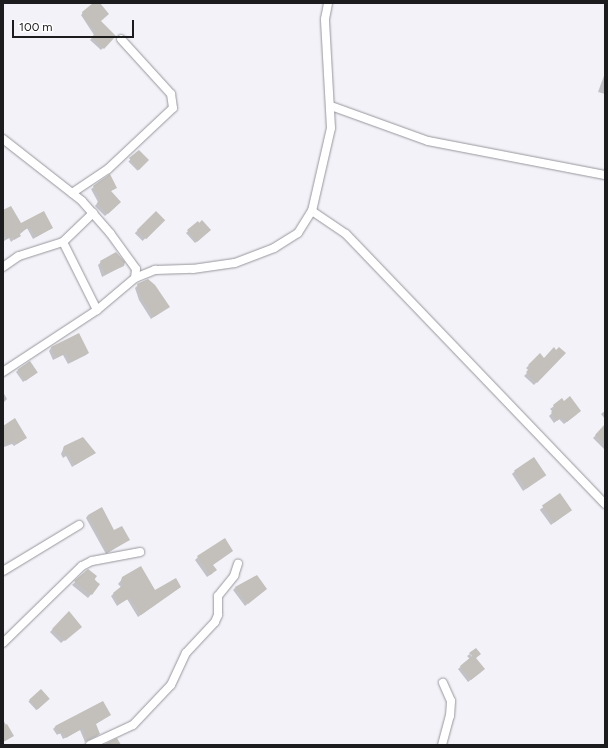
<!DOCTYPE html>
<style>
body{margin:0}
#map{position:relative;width:608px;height:748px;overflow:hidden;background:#f2f2f8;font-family:Figtree,sans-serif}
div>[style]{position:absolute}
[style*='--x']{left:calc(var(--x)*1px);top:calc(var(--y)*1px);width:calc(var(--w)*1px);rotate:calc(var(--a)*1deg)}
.shadow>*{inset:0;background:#0003;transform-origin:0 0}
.building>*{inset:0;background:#c3bfba;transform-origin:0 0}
.roads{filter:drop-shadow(0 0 1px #96969c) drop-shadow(0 0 1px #96969c)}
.street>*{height:8px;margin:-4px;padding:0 4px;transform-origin:4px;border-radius:4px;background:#fff}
span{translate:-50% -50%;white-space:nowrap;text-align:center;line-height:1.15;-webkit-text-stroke:3px #fff;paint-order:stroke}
.frame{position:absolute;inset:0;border:4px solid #1c1c1e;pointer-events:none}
.scale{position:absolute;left:12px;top:20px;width:122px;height:18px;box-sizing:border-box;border:2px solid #1c1c1e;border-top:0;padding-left:5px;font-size:12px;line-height:14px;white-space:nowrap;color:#1c1c1e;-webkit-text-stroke:3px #fff;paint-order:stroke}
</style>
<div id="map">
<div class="shadow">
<i style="clip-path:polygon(94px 3px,99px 3px,100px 21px,115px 36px,101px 50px,90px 40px,94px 35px,81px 15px)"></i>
<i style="clip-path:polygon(605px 73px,605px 94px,598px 92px)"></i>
<i style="left:139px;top:151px;width:13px;height:15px;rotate:45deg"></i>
<i style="clip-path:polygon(110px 176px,116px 187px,110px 192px,120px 202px,105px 216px,95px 206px,98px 202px,91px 189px)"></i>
<i style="clip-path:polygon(3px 211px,20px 225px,52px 228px,33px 239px,27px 228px,11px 242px,9px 238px,4px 241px)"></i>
<i style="left:156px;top:212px;width:11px;height:30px;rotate:45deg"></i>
<i style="clip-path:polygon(198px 222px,210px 230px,195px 243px,186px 233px)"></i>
<i style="clip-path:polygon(101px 262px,123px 266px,102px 277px,98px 265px)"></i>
<i style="clip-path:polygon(138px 285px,168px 307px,151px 319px,139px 300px,135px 288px)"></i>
<i style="clip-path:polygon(79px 334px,88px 353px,86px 355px,68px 364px,63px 355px,53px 360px,49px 351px,51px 348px)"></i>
<i style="clip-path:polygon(564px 353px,534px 385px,524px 376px,529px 371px,526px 368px,540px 355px,544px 359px)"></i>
<i style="clip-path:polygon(18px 370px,35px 374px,23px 382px,16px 372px)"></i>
<i style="clip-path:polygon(3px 392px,7px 399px,3px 403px)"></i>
<i style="clip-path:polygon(562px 400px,577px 414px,564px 424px,559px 419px,554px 423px,549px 416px,553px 412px,550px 409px)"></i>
<i style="clip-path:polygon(605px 411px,605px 419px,601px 414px)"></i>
<i style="clip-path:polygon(605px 426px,605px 450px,593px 438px)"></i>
<i style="clip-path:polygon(3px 427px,26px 438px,14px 446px,12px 444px,4px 447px)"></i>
<i style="clip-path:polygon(64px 447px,95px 453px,72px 467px,66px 456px,63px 458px,61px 454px)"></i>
<i style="clip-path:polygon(515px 471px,545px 475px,523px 491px,512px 474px)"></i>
<i style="left:560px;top:495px;width:19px;height:25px;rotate:54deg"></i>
<i style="clip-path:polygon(88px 515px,114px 532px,129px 540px,106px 554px,86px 518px)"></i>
<i style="clip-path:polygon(232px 551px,212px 565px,213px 573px,207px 577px,195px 560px,198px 557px)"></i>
<i style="clip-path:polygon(88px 570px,99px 585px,88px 598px,72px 585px)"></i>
<i style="clip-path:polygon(123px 578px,155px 591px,180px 587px,138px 617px,127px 599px,117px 606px,111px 596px,121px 587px,118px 584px)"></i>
<i style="clip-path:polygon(236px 587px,266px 589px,245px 606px,233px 590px)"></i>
<i style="clip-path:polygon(69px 613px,77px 630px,61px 643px,50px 632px)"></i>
<i style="clip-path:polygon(470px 654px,481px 672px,468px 682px,458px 669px,470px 659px,467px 656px)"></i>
<i style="left:41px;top:690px;width:12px;height:17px;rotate:48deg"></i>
<i style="clip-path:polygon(102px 703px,109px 715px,95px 724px,99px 734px,97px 736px,85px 742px,80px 730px,63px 739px,60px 733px,57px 735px,53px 729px,55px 727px)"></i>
<i style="clip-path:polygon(3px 720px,13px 736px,3px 742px)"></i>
</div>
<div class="building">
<i style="clip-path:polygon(93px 3px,100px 3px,109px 14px,101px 21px,116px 36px,104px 49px,92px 37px,96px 32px,83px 16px,82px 12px)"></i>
<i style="clip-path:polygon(139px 150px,149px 160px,139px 170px,129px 158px)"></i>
<i style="clip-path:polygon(110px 174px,117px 188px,111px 191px,121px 202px,108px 214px,97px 203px,100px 199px,93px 186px)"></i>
<i style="clip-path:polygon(11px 206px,21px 223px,44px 211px,53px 228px,36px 237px,30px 227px,19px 233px,21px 236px,14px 240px,12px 236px,7px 239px,3px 232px,3px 210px)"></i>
<i style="left:156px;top:211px;width:13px;height:27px;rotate:45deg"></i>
<i style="clip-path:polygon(202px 220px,211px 230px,197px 242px,187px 230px,198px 221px,199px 223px)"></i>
<i style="clip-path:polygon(116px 252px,125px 262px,124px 266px,105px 274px,100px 261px)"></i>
<i style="clip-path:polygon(148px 279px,155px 285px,170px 307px,154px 317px,141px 297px,137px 284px)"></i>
<i style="clip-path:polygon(79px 333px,89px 353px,71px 362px,66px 353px,56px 358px,51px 347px)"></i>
<i style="clip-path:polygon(554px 347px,556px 350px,559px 347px,566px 353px,537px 383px,526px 372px,531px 367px,528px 365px,540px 353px,544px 358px)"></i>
<i style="left:30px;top:361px;width:14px;height:15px;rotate:56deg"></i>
<i style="clip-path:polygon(570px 396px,581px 411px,567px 422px,562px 417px,557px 421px,551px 412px,555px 409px,553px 405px,562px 398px,564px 401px)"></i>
<i style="clip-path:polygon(15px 418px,27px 438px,17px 444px,15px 441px,7px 444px,3px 438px,3px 426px)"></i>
<i style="clip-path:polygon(605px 424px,605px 445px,595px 435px)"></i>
<i style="clip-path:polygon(83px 437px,96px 453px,75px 465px,69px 454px,66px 456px,63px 449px,64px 446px)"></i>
<i style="left:534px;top:457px;width:22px;height:24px;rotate:56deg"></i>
<i style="left:560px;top:493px;width:21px;height:22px;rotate:55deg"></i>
<i style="clip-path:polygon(102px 507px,114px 530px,122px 526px,130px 540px,108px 552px,88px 515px)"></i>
<i style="clip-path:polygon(225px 538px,233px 551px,213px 565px,217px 570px,210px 575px,197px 556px)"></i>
<i style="clip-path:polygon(141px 566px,155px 590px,176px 578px,181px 587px,141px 615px,130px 598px,119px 604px,113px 593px,123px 585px,121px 581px,122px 577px)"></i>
<i style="clip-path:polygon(88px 569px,97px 576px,94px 580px,100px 584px,92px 595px,74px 581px)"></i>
<i style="clip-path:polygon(257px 575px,267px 589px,248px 604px,235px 587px)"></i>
<i style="clip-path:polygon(69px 611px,82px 627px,65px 641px,52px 629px)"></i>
<i style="clip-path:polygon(476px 648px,481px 654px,476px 658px,485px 669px,471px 680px,460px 666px,472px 656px,469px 653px)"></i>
<i style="left:41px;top:689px;width:13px;height:16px;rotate:48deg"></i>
<i style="clip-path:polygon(103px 701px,111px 715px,96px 724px,100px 734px,87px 740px,83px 728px,66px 738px,63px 732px,59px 734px,55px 726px)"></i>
<i style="clip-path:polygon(7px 724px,14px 736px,3px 742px,3px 727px)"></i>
<i style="clip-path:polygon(117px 738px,121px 745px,103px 745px)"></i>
</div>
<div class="roads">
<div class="street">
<i style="--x:331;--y:106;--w:103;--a:19.8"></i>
<i style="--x:428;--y:141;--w:180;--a:10.9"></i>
<i style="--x:3;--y:139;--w:100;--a:38.1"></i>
<i style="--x:82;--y:201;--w:43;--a:48.8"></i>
<i style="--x:110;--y:233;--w:44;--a:54.2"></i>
<i style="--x:136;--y:269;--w:9;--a:96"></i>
<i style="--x:135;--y:278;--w:50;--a:139.9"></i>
<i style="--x:97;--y:310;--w:113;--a:146.6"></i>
<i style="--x:72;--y:193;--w:43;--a:-33.7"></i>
<i style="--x:108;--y:169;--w:89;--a:-43.2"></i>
<i style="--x:173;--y:108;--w:14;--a:-98"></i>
<i style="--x:171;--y:94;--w:74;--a:-132.3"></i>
<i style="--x:312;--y:211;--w:41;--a:34.1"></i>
<i style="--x:346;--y:234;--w:374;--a:46.2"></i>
<i style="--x:63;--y:242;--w:42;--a:-44"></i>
<i style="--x:3;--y:267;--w:19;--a:-35"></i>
<i style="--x:19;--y:256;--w:46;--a:-17.7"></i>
<i style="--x:63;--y:242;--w:76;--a:63.4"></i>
<i style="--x:135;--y:278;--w:22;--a:-22"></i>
<i style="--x:155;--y:270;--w:38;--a:-2"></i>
<i style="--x:193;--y:269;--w:42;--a:-8.1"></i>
<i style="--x:235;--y:263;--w:42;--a:-21"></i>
<i style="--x:274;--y:248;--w:28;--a:-32"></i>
<i style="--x:298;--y:233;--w:26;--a:-58"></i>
<i style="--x:312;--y:211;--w:85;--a:-77.1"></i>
<i style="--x:331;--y:128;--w:109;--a:-93.2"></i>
<i style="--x:325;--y:19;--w:16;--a:-79"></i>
<i style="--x:3;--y:571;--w:89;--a:-31.2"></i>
<i style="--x:3;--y:643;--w:110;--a:-44.3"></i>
<i style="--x:82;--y:566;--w:11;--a:-27"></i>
<i style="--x:92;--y:561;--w:49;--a:-10.6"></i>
<i style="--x:90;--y:745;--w:47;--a:-24.9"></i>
<i style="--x:133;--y:725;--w:55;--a:-46.5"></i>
<i style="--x:171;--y:685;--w:35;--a:-65"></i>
<i style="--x:186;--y:653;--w:42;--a:-46.9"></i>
<i style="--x:215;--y:622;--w:8;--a:-67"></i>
<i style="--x:218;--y:615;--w:19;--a:-90"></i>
<i style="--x:218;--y:596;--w:26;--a:-51"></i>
<i style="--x:234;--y:576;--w:13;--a:-72"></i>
<i style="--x:442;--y:745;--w:30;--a:-75"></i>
<i style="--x:450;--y:716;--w:15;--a:-86"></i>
<i style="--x:451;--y:701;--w:20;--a:-114"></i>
</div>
</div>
<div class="frame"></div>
<div class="scale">100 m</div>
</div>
